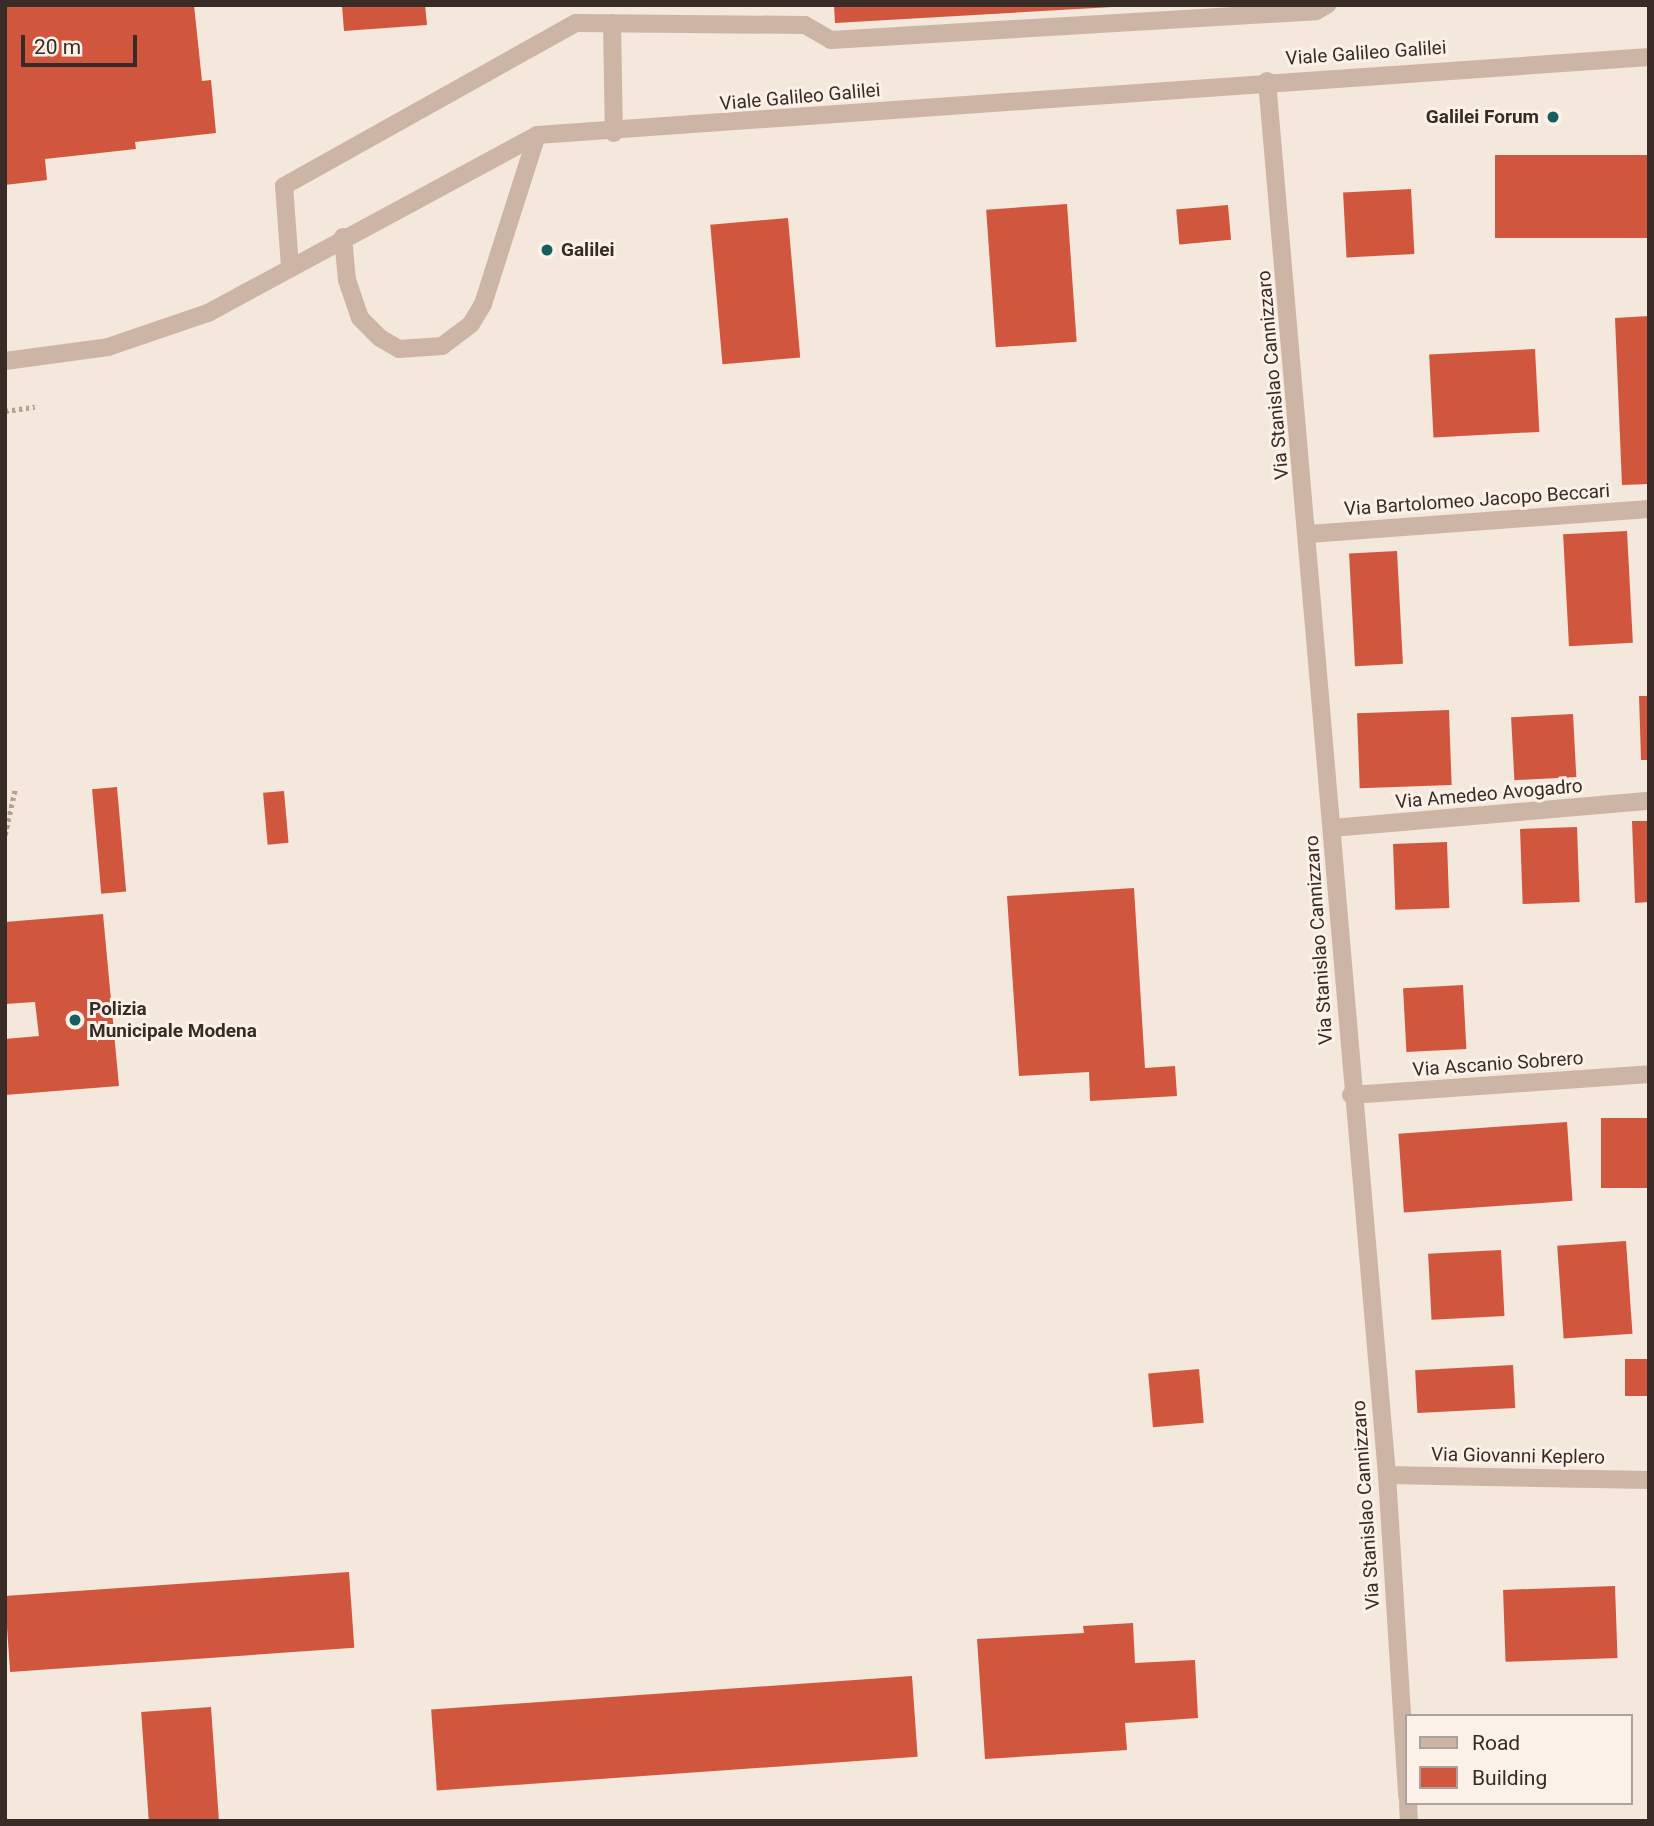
<!DOCTYPE html>
<style>
body{margin:0}
#map{position:relative;width:1654px;height:1826px;overflow:hidden;background:#f4e7db;font-family:Roboto,sans-serif}
div>[style]{position:absolute}
[style*='--x']{left:calc(var(--x)*1px);top:calc(var(--y)*1px);width:calc(var(--w)*1px);rotate:calc(var(--a)*1deg)}
.building>*{inset:0;background:#d0573d;transform-origin:0 0}
.path>*{height:4.5px;margin-top:-2.25px;transform-origin:0;background:repeating-linear-gradient(90deg,#b99f90 0 3.5px,transparent 0 7px)}
.minor>*{height:18px;margin:-9px;padding:0 9px;transform-origin:9px;border-radius:9px;background:#cdb5a6}
.dots>*{width:19px;height:19px;translate:-50% -50%;box-sizing:border-box;border:4px solid #fbf1e8;border-radius:50%}
span{translate:-50% -50%;white-space:nowrap;text-align:center;line-height:1.15;-webkit-text-stroke:6px #fbf1e8;paint-order:stroke}
.street-label{font-size:19px;color:#392c27}
.poi-label{font-size:19px;color:#392c27;font-weight:700}
.right{translate:-100% -50%;text-align:right}
.left{translate:0 -50%;text-align:left}
.frame{position:absolute;inset:0;border:7px solid #392c27;pointer-events:none}
.legend{position:absolute;left:1405px;top:1714px;width:228px;height:91px;box-sizing:border-box;background:#fbf1e8;border:2px solid #ada29b;margin:0;padding:9px 12px;list-style:none;font-size:21px;color:#392c27}
.legend li{display:flex;align-items:center;gap:14px;height:35px}
.legend b{width:35px;border:2px solid #ada29b}
.scale{position:absolute;left:21px;top:35px;width:116px;height:32px;box-sizing:border-box;border:4px solid #392c27;border-top:0;padding-left:9px;font-size:21px;line-height:24px;white-space:nowrap;color:#392c27;-webkit-text-stroke:5px #fbf1e8;paint-order:stroke}
</style>
<div id="map">
<div class="building">
<i style="clip-path:polygon(5px 5px,194px 5px,202px 81px,211px 80px,216px 133px,135px 142px,136px 149px,45px 159px,47px 180px,5px 185px)"></i>
<i style="clip-path:polygon(342px 5px,425px 5px,427px 25px,344px 31px)"></i>
<i style="clip-path:polygon(834px 5px,1112px 5px,1112px 7px,835px 23px)"></i>
<i style="left:1649px;top:155px;width:83px;height:154px;rotate:90deg"></i>
<i style="left:1411px;top:189px;width:65px;height:68px;rotate:87deg"></i>
<i style="left:1067px;top:204px;width:138px;height:81px;rotate:86deg"></i>
<i style="left:1228px;top:205px;width:35px;height:52px;rotate:85deg"></i>
<i style="left:788px;top:218px;width:140px;height:78px;rotate:85deg"></i>
<i style="clip-path:polygon(1649px 316px,1649px 484px,1622px 485px,1615px 318px)"></i>
<i style="left:1535px;top:349px;width:83px;height:106px;rotate:87deg"></i>
<i style="left:1627px;top:531px;width:112px;height:64px;rotate:87deg"></i>
<i style="left:1397px;top:551px;width:113px;height:48px;rotate:87deg"></i>
<i style="clip-path:polygon(1639px 696px,1649px 696px,1649px 760px,1641px 760px)"></i>
<i style="left:1449px;top:710px;width:75px;height:92px;rotate:88deg"></i>
<i style="left:1573px;top:714px;width:63px;height:62px;rotate:87deg"></i>
<i style="left:117px;top:787px;width:105px;height:25px;rotate:85deg"></i>
<i style="left:284px;top:791px;width:52px;height:21px;rotate:85deg"></i>
<i style="clip-path:polygon(1632px 821px,1649px 821px,1649px 902px,1635px 903px)"></i>
<i style="left:1577px;top:827px;width:75px;height:57px;rotate:88deg"></i>
<i style="left:1447px;top:842px;width:66px;height:54px;rotate:88deg"></i>
<i style="clip-path:polygon(1134px 888px,1145px 1068px,1175px 1066px,1177px 1096px,1090px 1101px,1089px 1072px,1019px 1076px,1007px 896px)"></i>
<i style="clip-path:polygon(103px 914px,119px 1086px,5px 1095px,5px 1039px,39px 1036px,35px 1002px,5px 1004px,5px 922px)"></i>
<i style="left:1463px;top:985px;width:64px;height:60px;rotate:87deg"></i>
<i style="left:1649px;top:1118px;width:70px;height:48px;rotate:90deg"></i>
<i style="left:1567px;top:1122px;width:79px;height:169px;rotate:86deg"></i>
<i style="left:1626px;top:1241px;width:93px;height:69px;rotate:86deg"></i>
<i style="left:1501px;top:1250px;width:66px;height:73px;rotate:87deg"></i>
<i style="left:1649px;top:1359px;width:37px;height:24px;rotate:90deg"></i>
<i style="left:1513px;top:1365px;width:43px;height:98px;rotate:87deg"></i>
<i style="left:1199px;top:1369px;width:54px;height:51px;rotate:85deg"></i>
<i style="left:349px;top:1572px;width:76px;height:345px;rotate:86deg"></i>
<i style="left:1615px;top:1586px;width:72px;height:112px;rotate:88deg"></i>
<i style="clip-path:polygon(1133px 1623px,1135px 1663px,1195px 1660px,1198px 1718px,1125px 1723px,1127px 1750px,985px 1759px,977px 1639px,1084px 1633px,1083px 1626px)"></i>
<i style="left:912px;top:1676px;width:81px;height:482px;rotate:86deg"></i>
<i style="left:211px;top:1707px;width:114px;height:70px;rotate:86deg"></i>
</div>
<div class="path">
<i style="--x:5;--y:411;--w:30;--a:-8"></i>
<i style="--x:5;--y:835;--w:47;--a:-77.7"></i>
</div>
<div class="minor">
<i style="--x:612;--y:23;--w:110;--a:89"></i>
<i style="--x:1267;--y:81;--w:1399;--a:85.08"></i>
<i style="--x:1387;--y:1475;--w:322;--a:86.4"></i>
<i style="--x:343;--y:237;--w:43;--a:84.7"></i>
<i style="--x:347;--y:280;--w:40;--a:71.1"></i>
<i style="--x:360;--y:318;--w:28;--a:45"></i>
<i style="--x:380;--y:338;--w:22;--a:30"></i>
<i style="--x:399;--y:349;--w:43;--a:-4"></i>
<i style="--x:442;--y:346;--w:36;--a:-37"></i>
<i style="--x:471;--y:324;--w:23;--a:-59"></i>
<i style="--x:483;--y:304;--w:177;--a:-72.3"></i>
<i style="--x:290;--y:267;--w:81;--a:-94.2"></i>
<i style="--x:284;--y:186;--w:334;--a:-29.2"></i>
<i style="--x:576;--y:23;--w:229;--a:0.5"></i>
<i style="--x:805;--y:25;--w:30;--a:30"></i>
<i style="--x:831;--y:40;--w:486;--a:-3.4"></i>
<i style="--x:1316;--y:11;--w:13;--a:-29"></i>
<i style="--x:5;--y:361;--w:104;--a:-7.7"></i>
<i style="--x:108;--y:347;--w:106;--a:-18.8"></i>
<i style="--x:208;--y:313;--w:374;--a:-28.4"></i>
<i style="--x:537;--y:135;--w:1115;--a:-4.01"></i>
<i style="--x:1309;--y:534;--w:341;--a:-4.2"></i>
<i style="--x:1332;--y:828;--w:318;--a:-4.9"></i>
<i style="--x:1351;--y:1095;--w:299;--a:-4"></i>
<i style="--x:1387;--y:1475;--w:262;--a:1.1"></i>
<i style="--x:1408;--y:1803;--w:18;--a:87"></i>
</div>
<div class="dots">
<i style="left:1553px;top:117px;background:#195e5e"></i>
<i style="left:547px;top:250px;background:#195e5e"></i>
<i style="left:75px;top:1020px;background:#195e5e"></i>
</div>
<div class="street-label">
<span style="left:1366px;top:53px;rotate:-4deg">Viale Galileo Galilei</span>
<span style="left:800px;top:97px;rotate:-5deg">Viale Galileo Galilei</span>
<span style="left:1273px;top:375px;rotate:-95deg">Via Stanislao Cannizzaro</span>
<span style="left:1477px;top:500px;rotate:-4deg">Via Bartolomeo Jacopo Beccari</span>
<span style="left:1489px;top:794px;rotate:-5deg">Via Amedeo Avogadro</span>
<span style="left:1319px;top:940px;rotate:-94deg">Via Stanislao Cannizzaro</span>
<span style="left:1498px;top:1064px;rotate:-4deg">Via Ascanio Sobrero</span>
<span style="left:1518px;top:1456px;rotate:1deg">Via Giovanni Keplero</span>
<span style="left:1366px;top:1505px;rotate:-94deg">Via Stanislao Cannizzaro</span>
</div>
<div class="poi-label">
<span class="right" style="left:1539px;top:117px">Galilei Forum</span>
<span class="left" style="left:561px;top:250px">Galilei</span>
<span class="left" style="left:89px;top:1020px">Polizia<br>Municipale Modena</span>
</div>
<div class="frame"></div>
<ul class="legend">
<li><b style="height:9px;background:#cdb5a6"></b>Road</li>
<li><b style="height:19px;background:#d0573d"></b>Building</li>
</ul>
<div class="scale">20 m</div>
</div>
